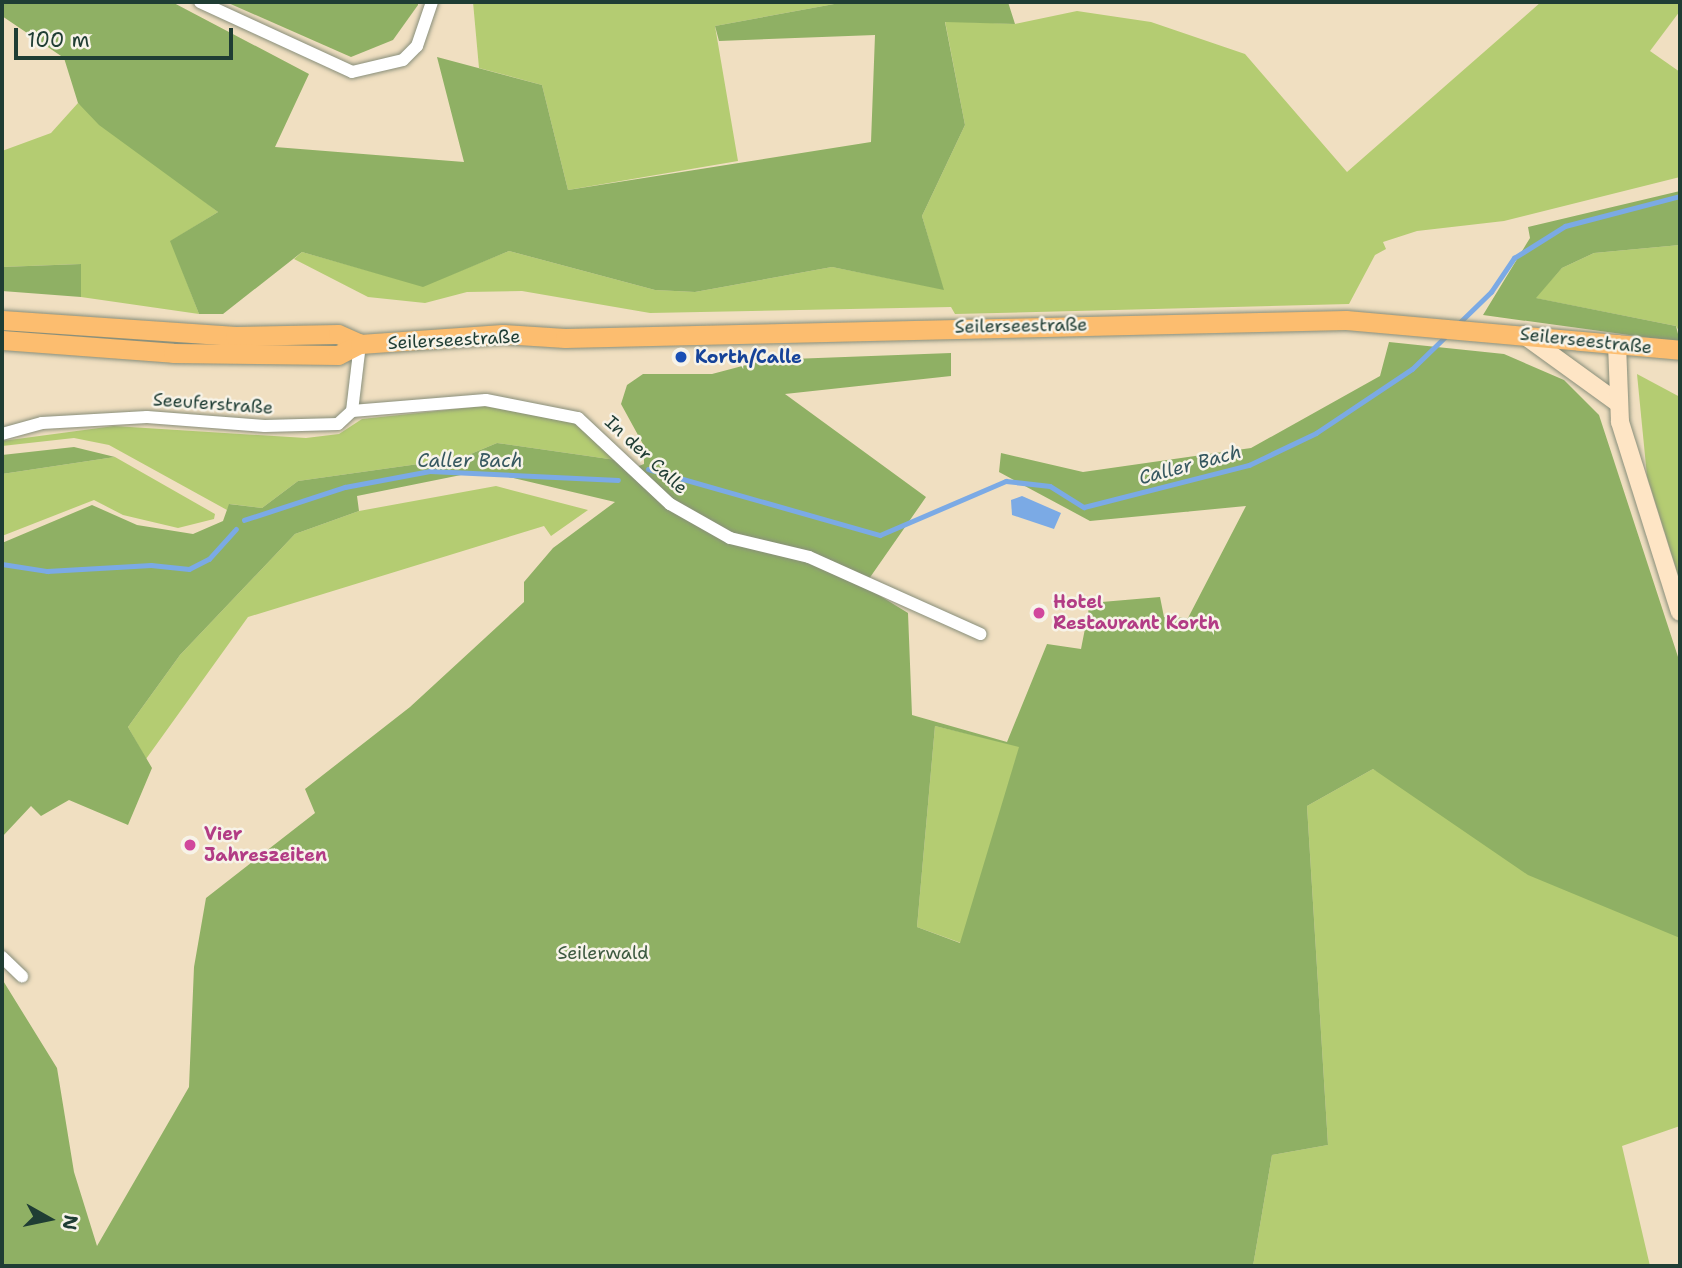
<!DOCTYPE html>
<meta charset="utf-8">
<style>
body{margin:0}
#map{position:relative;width:1682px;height:1268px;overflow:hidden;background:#f0dfc1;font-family:"Shantell Sans",sans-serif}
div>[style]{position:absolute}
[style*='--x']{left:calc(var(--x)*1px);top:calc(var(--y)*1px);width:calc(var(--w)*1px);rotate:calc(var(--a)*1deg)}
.green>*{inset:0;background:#b4cc72}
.forest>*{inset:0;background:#8fb064}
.water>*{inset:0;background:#7baae5}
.stream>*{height:4.5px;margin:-2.25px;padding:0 2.25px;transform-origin:2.25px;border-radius:2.25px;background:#7baae5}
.roads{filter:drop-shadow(0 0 2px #888e7a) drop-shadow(0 0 2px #888e7a)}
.minor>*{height:12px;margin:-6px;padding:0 6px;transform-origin:6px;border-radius:6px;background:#fff}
.secondary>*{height:18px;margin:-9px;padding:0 9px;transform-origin:9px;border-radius:9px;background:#fee5c5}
.primary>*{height:19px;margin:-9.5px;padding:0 9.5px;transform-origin:9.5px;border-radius:9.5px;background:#fcbd6f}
.dots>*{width:19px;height:19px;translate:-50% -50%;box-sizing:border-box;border:4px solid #f7f3e8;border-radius:50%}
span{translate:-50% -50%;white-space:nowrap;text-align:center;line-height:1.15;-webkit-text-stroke:5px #f7f3e8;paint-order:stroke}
.street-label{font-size:18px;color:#1f3d34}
.transit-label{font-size:18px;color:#164399;font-weight:700}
.left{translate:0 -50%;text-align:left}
.hotel-label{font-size:18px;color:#b23c85;font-weight:700}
.park-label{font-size:18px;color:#3d5a40}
.water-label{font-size:19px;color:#365860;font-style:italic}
.frame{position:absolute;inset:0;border:4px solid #1f3d34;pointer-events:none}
.north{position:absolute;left:14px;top:1184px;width:70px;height:70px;-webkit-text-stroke:5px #f7f3e8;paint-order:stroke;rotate:99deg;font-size:19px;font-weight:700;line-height:28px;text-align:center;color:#1f3d34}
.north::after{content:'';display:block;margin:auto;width:24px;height:32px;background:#1f3d34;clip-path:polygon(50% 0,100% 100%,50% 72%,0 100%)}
.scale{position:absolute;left:14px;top:28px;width:219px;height:32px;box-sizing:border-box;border:4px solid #1f3d34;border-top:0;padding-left:9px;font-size:21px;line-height:24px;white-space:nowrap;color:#1f3d34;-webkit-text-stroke:5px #f7f3e8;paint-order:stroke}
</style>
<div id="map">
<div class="green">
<i style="clip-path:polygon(473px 2px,845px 2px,715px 26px,738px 161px,568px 190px,542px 85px,479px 68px)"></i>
<i style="clip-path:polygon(1541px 2px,1680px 2px,1680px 11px,1650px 51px,1680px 72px,1680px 177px,1504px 221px,1417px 231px,1383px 242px,1386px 249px,1375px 255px,1349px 304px,955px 314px,951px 307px,650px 313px,522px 291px,467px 292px,425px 303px,368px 297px,294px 259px,302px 252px,423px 286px,509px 251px,655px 290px,695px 292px,832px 267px,943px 289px,922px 216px,965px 125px,945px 21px,1015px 24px,1077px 11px,1151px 22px,1245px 54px,1347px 172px)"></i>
<i style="clip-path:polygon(78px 103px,218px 212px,171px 241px,199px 314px,81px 297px,80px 264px,2px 267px,2px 151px,51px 133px)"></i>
<i style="clip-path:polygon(1680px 245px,1680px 333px,1676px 326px,1535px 298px,1562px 268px,1594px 253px)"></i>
<i style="clip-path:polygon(1637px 374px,1680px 397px,1680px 581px,1647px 476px)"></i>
<i style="clip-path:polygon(484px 406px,574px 423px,616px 460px,497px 443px,461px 458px,298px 481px,262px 508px,230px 504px,227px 510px,109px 445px,74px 438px,2px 446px,2px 441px,114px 426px,306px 438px,339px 434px,362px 419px)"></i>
<i style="clip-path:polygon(115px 457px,215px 514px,214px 519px,178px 528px,123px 515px,94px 500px,2px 536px,2px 474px)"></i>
<i style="clip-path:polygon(496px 486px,588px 510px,551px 536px,544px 526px,248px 617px,146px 759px,128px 727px,180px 655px,295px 534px,359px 511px)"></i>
<i style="clip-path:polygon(935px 726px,1020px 746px,961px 943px,917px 927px)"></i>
<i style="clip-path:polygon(1373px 769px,1680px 936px,1680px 1126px,1622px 1146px,1650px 1266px,1253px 1266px,1272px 1155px,1328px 1145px,1307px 806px)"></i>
</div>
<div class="forest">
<i style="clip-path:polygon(2px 2px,172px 2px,309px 74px,275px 147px,464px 162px,437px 57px,542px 85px,568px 190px,871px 142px,875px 35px,719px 41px,715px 26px,845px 2px,1008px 2px,1015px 24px,945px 22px,965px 125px,922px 216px,944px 290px,832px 267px,695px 292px,655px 290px,509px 251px,423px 287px,302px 252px,223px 314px,199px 314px,170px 241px,218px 212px,99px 125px,78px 103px,64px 58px,2px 16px)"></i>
<i style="clip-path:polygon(226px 2px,418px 2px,418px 5px,393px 40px,351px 57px)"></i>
<i style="clip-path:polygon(1680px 191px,1680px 245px,1594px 253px,1562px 268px,1536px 298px,1676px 326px,1680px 342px,1483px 315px,1530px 238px,1528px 227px)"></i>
<i style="clip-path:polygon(81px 264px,81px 297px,2px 291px,2px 267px)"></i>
<i style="clip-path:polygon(evenodd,1389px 342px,1504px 354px,1564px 380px,1599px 415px,1680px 663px,1680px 938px,1528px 875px,1373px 769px,1307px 806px,1328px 1145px,1272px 1155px,1253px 1266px,2px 1266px,2px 979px,57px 1068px,74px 1172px,97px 1246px,189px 1087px,194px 967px,206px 898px,315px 813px,305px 789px,410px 707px,524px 602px,524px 582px,553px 548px,615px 502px,501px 475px,461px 475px,357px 496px,359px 511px,295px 534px,180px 655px,128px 727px,152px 768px,128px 825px,69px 800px,41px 816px,31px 806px,2px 837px,2px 543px,92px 505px,137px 525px,193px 534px,223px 521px,229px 504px,262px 508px,298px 481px,461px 458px,497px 443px,616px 460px,626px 471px,644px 464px,644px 446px,621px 404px,627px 385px,643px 374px,712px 374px,765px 360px,951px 353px,951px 376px,785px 394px,926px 497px,864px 586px,908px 613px,912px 715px,1007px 742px,1047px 644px,1081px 649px,1090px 603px,1160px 597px,1164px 617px,1188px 618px,1246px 506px,1090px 521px,999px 472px,1001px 453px,1083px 472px,1251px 448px,1380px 376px,1389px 342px,935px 726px,1019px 747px,960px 943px,917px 927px,935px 726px)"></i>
<i style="clip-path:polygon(74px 447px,115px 457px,2px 474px,2px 455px)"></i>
</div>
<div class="water">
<i style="clip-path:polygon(1022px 496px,1061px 513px,1054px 529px,1012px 515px,1011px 500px)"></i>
</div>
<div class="stream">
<i style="--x:1458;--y:324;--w:46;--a:-44.1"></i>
<i style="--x:1491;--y:292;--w:41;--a:-55.9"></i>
<i style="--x:1514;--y:258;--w:60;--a:-32.1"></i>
<i style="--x:1565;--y:226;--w:119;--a:-14.6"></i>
<i style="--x:648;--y:469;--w:241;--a:15.9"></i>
<i style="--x:880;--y:535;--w:137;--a:-23.2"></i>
<i style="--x:1006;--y:481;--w:44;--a:6.5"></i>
<i style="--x:1050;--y:486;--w:40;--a:32"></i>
<i style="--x:1084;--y:507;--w:170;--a:-14.3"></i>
<i style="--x:1249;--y:465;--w:74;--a:-25.5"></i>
<i style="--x:1316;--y:433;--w:115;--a:-33.7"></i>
<i style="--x:1412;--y:369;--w:49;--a:-44.2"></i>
<i style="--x:244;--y:520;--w:106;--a:-18.1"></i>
<i style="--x:345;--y:487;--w:86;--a:-10.7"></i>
<i style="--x:430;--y:471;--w:188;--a:2.7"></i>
<i style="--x:2;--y:564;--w:46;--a:8.8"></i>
<i style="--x:47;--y:571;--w:104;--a:-3.3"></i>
<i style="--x:151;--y:565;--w:38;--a:6"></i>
<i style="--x:189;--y:569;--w:22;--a:-27"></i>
<i style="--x:209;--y:559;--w:40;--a:-48"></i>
</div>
<div class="roads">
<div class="minor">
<i style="--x:200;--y:2;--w:167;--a:24.7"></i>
<i style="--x:352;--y:72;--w:52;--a:-13.2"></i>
<i style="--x:403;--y:60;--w:20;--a:-45"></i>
<i style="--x:417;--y:46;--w:46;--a:-71.2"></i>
<i style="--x:352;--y:411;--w:134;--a:-4.7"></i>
<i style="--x:486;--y:400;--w:94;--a:11.1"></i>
<i style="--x:578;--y:418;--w:126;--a:43.1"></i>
<i style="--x:670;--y:504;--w:69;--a:29.5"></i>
<i style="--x:730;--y:538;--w:81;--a:13.5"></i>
<i style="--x:809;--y:557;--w:188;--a:24.2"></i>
<i style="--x:2;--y:434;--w:41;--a:-15.4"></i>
<i style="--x:42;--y:423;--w:105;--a:-3.3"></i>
<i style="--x:147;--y:417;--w:118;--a:4.4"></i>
<i style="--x:265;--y:426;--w:73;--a:-1.6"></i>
<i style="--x:338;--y:424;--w:19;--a:-43"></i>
<i style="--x:352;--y:411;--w:67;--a:-83.2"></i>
<i style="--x:2;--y:957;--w:28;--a:44"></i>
</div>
<div class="secondary">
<i style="--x:1524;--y:335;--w:116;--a:35.9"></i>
<i style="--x:1617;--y:344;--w:78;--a:87.8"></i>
<i style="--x:1620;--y:422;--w:199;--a:72.5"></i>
</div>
<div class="primary">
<i style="--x:2;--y:320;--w:234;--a:3.9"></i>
<i style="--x:235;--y:336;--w:103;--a:-1.1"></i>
<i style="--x:338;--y:334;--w:24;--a:24"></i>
<i style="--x:2;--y:340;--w:171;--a:4.3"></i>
<i style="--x:173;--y:353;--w:165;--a:0.7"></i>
<i style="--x:338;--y:355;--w:25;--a:-27"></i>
<i style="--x:360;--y:344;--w:143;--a:-4"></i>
<i style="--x:503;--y:334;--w:62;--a:3.7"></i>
<i style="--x:565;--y:338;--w:781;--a:-1.32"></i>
<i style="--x:1346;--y:320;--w:335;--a:5.1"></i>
</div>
</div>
<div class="dots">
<i style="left:681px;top:357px;background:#1a4fb4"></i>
<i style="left:1039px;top:613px;background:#d1479c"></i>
<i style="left:190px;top:845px;background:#d1479c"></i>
</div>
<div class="street-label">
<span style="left:1021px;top:326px;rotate:-1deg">Seilerseestraße</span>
<span style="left:454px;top:340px;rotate:-3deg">Seilerseestraße</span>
<span style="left:1586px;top:341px;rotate:6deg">Seilerseestraße</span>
<span style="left:213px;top:404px;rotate:4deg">Seeuferstraße</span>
<span style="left:646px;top:455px;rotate:43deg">In der Calle</span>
</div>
<div class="transit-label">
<span class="left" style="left:695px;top:357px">Korth/Calle</span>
</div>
<div class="hotel-label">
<span class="left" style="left:1053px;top:613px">Hotel<br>Restaurant Korth</span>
<span class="left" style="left:204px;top:845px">Vier<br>Jahreszeiten</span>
</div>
<div class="park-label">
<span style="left:603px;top:953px">Seilerwald</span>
</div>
<div class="water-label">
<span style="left:470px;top:461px">Caller Bach</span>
<span style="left:1190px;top:465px;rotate:-15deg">Caller Bach</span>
</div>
<div class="frame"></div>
<div class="north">N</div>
<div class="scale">100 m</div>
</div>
